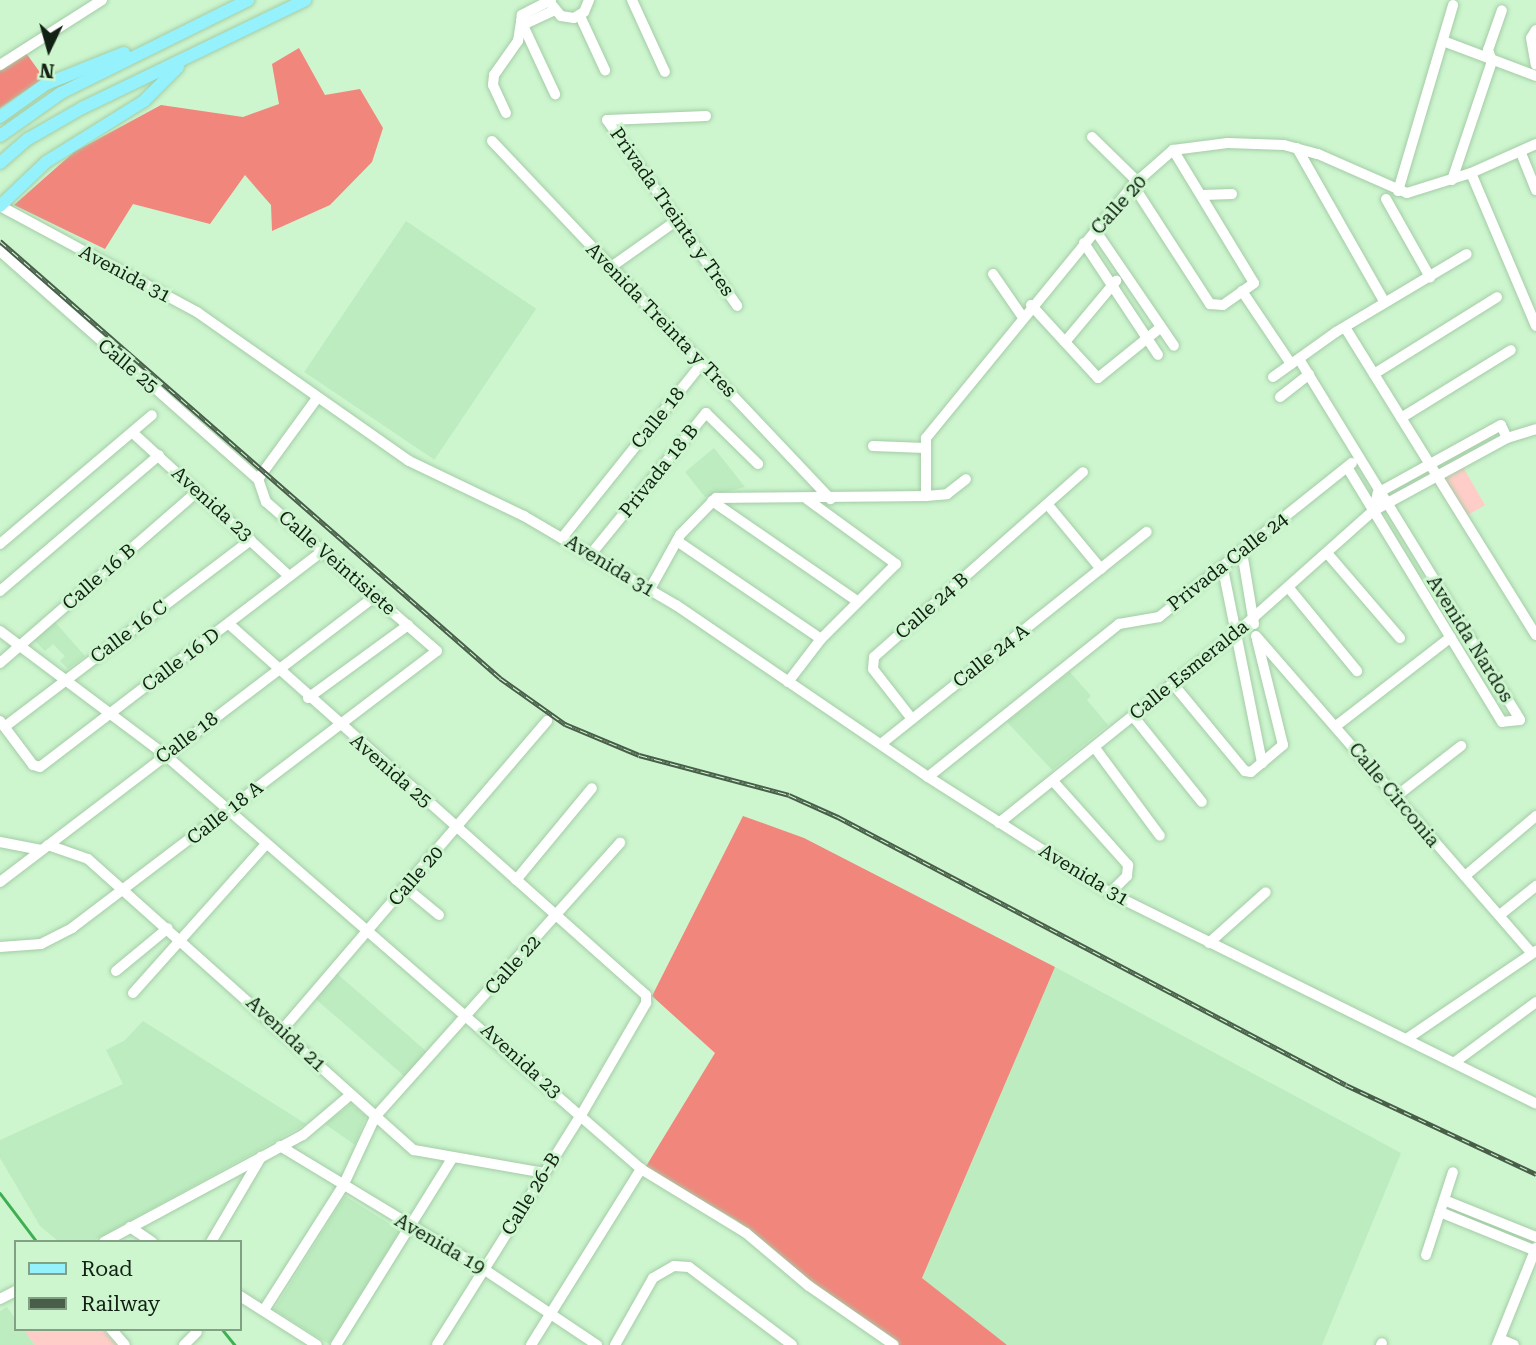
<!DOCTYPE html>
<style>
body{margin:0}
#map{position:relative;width:1536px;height:1345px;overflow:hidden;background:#cdf6cf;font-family:"Roboto Serif",serif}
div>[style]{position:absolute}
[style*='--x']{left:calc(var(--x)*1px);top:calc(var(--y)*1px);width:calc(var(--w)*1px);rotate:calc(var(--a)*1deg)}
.built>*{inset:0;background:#bcecbf;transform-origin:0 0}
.green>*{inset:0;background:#fecdc7;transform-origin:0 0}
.forest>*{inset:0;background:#f1867c}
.stream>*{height:2.5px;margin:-1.25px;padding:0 1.25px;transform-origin:1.25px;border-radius:1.25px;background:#3faf52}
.roads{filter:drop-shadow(0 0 2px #a4cca6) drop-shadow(0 0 2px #a4cca6)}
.minor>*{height:10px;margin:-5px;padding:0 5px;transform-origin:5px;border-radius:5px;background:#fff}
.major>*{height:12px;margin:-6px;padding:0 6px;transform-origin:6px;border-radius:6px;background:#95f2fd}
.rail>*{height:5px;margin-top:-2.5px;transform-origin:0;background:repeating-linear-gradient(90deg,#cdf6cf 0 8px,#485e49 0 16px);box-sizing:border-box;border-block:2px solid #485e49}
span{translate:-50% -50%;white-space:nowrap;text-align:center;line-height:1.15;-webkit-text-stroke:6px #cdf6cf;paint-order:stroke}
.street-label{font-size:19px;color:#122113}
.legend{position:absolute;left:14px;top:1240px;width:228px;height:91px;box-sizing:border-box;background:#cdf6cf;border:2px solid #82a184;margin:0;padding:9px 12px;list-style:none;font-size:21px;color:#122113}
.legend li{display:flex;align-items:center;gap:14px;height:35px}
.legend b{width:35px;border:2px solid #82a184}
.north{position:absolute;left:14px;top:14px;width:70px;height:70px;-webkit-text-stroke:5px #cdf6cf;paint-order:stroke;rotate:185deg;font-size:19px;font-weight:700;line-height:28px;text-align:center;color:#122113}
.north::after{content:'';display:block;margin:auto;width:24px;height:32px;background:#122113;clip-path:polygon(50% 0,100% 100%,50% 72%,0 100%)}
</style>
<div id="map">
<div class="built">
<i style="left:406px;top:221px;width:157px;height:182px;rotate:34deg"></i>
<i style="clip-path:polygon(714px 448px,745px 487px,705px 497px,685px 472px)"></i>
<i style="clip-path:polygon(55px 622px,85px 656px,68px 669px,60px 661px,65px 656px,53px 644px,45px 651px,34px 640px)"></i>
<i style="clip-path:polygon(1070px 672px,1091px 696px,1087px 700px,1108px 725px,1052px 770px,1007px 722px)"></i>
<i style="clip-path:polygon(1055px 967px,1401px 1153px,1322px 1345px,1007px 1345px,922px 1278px)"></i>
<i style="left:335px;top:972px;width:122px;height:33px;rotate:41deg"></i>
<i style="clip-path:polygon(143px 1021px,306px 1124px,91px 1242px,59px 1242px,40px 1226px,0 1158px,0 1140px,123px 1084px,106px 1050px,124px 1041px)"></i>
<i style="clip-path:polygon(351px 1104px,366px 1116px,355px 1145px,325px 1124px)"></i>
<i style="left:345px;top:1196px;width:65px;height:134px;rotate:32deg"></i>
<i style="clip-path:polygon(7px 1307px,16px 1320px,16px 1329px,23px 1329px,35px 1345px,0 1345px,0 1311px)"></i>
</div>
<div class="green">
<i style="left:1463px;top:467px;width:44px;height:25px;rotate:60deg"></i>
<i style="clip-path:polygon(23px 1329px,102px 1329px,117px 1345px,35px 1345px)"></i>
</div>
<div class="forest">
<i style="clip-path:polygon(299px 48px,325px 95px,360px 89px,383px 128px,372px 162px,330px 205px,272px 231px,271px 205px,245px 175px,210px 224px,133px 204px,105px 249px,14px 205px,74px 152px,161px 105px,243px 117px,279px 104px,272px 64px)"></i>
<i style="clip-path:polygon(26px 53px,44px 78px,0 108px,0 71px)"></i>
<i style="clip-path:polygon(743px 816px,804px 838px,1055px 967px,922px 1278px,1007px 1345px,897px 1345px,805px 1278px,736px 1220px,645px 1168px,715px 1053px,652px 996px)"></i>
</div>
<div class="stream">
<i style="--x:0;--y:1193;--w:61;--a:52.9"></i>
<i style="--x:222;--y:1329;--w:21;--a:51"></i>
</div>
<div class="roads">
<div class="minor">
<i style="--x:551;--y:0;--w:33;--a:153"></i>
<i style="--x:522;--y:15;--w:6;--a:99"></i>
<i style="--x:521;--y:21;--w:6;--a:18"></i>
<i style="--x:527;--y:23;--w:31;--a:-25"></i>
<i style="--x:632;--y:0;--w:79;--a:65.4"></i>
<i style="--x:552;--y:5;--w:14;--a:51"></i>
<i style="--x:561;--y:16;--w:13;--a:9"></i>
<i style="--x:574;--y:18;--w:12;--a:-31"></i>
<i style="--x:584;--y:12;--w:13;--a:-67"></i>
<i style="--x:580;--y:16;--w:60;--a:65.2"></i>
<i style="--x:521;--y:21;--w:81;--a:65"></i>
<i style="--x:1536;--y:30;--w:9;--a:122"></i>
<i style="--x:1531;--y:38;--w:27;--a:80"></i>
<i style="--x:1443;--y:41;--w:99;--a:20.6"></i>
<i style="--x:0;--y:65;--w:121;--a:-32.5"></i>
<i style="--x:506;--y:113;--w:31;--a:-115"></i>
<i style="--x:493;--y:85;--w:10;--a:-84"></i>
<i style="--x:494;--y:75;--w:42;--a:-54.8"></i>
<i style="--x:518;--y:41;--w:20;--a:-81"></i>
<i style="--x:706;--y:116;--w:99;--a:177.7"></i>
<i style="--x:607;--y:120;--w:227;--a:55"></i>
<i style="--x:1092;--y:137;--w:63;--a:44.4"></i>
<i style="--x:492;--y:141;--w:493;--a:46.6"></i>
<i style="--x:1297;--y:148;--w:178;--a:60.4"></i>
<i style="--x:1521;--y:153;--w:40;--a:68"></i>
<i style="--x:1471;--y:173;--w:166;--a:67"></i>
<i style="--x:1452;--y:180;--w:126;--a:-71.4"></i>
<i style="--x:1492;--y:61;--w:12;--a:-110"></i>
<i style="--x:1488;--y:50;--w:42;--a:-70.7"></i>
<i style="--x:1133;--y:185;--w:142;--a:57.1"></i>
<i style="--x:1210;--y:304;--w:13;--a:4"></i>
<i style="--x:1223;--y:305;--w:38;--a:-35"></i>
<i style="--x:1254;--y:283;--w:156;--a:-121.3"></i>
<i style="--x:1398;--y:191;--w:194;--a:-73.5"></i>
<i style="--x:1203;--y:195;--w:29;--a:-2"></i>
<i style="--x:1386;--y:199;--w:90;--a:60.6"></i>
<i style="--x:0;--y:206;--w:224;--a:28.3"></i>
<i style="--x:197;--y:312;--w:259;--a:35.1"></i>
<i style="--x:409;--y:461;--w:127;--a:25.6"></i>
<i style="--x:524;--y:516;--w:176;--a:30.4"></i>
<i style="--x:676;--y:605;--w:305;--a:34.3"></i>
<i style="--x:928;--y:777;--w:216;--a:32.5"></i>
<i style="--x:1110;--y:893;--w:475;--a:26.3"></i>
<i style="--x:1095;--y:230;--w:140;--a:55.7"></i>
<i style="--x:1084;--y:243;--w:134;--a:56.5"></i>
<i style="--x:0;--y:251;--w:344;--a:41.5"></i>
<i style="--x:611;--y:267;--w:80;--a:-35.3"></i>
<i style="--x:993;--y:274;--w:51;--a:55.4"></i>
<i style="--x:1242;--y:291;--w:88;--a:56.1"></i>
<i style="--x:1031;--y:305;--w:99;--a:47.5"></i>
<i style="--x:1098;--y:378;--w:81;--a:-39"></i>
<i style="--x:1346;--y:329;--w:360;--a:58.2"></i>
<i style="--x:1065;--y:342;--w:80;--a:-50.1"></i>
<i style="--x:1299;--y:359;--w:423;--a:58.5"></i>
<i style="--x:1520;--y:720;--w:18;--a:174"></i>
<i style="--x:1502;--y:722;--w:298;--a:-121.3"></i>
<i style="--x:1374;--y:374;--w:145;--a:-32"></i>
<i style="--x:1273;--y:377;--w:77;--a:-35.5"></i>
<i style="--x:1336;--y:332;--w:152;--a:-30.8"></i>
<i style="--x:1280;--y:397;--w:37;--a:-38"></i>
<i style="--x:1401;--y:418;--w:129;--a:-31.7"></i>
<i style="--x:133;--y:433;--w:212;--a:42.5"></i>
<i style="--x:1507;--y:438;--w:30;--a:-17"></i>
<i style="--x:873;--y:446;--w:52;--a:2.2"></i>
<i style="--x:926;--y:496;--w:21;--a:-5"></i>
<i style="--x:947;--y:494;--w:24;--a:-38"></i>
<i style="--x:712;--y:501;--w:176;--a:34.6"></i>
<i style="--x:1048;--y:505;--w:83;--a:50.4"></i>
<i style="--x:562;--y:538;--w:224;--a:-51.3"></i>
<i style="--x:677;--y:541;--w:174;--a:34.2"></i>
<i style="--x:0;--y:544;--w:199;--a:-40.3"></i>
<i style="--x:1242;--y:552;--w:73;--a:80.5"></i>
<i style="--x:1327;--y:553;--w:112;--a:49.3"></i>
<i style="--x:591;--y:554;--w:182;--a:-50.8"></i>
<i style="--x:706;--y:413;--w:73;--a:44.4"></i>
<i style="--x:1223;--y:569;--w:198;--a:78.6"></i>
<i style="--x:1288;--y:587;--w:109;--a:50.6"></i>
<i style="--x:650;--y:589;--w:62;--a:-60.9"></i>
<i style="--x:680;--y:535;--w:52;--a:-45.8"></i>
<i style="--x:716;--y:498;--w:210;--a:-0.5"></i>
<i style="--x:926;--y:496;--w:58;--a:-90"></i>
<i style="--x:926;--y:438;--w:327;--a:-50.7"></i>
<i style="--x:1133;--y:185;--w:53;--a:-41.2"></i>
<i style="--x:1173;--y:150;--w:55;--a:-7.3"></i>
<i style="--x:1228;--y:143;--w:56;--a:2"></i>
<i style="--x:1284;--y:145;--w:35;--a:15"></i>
<i style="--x:1318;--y:154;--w:97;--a:23.7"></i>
<i style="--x:1407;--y:193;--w:67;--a:-17.4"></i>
<i style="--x:1471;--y:173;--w:71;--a:-24"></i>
<i style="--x:0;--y:591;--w:209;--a:-40.5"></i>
<i style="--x:229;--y:624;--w:558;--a:41.66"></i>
<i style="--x:646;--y:995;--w:8;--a:90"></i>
<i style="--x:646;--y:1003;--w:129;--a:120.1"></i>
<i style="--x:581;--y:1115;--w:271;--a:122.1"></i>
<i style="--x:0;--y:631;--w:205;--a:36.9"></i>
<i style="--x:164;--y:754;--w:632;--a:41.02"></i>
<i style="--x:641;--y:1169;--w:123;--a:31.4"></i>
<i style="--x:746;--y:1233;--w:82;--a:40.1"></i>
<i style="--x:809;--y:1286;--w:103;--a:34.8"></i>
<i style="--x:1256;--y:636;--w:420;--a:49"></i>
<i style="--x:0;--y:663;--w:262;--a:-41"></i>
<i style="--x:788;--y:682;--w:54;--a:-52.5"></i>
<i style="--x:821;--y:639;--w:106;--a:-45"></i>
<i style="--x:896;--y:564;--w:110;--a:-143.9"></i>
<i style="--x:1173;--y:684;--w:113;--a:50.4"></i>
<i style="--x:1245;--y:771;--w:6;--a:9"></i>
<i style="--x:1251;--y:772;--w:42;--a:-40.2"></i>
<i style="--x:1283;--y:745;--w:108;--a:-103.9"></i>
<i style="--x:308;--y:698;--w:124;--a:-36.1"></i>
<i style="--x:1133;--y:716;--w:110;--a:51.3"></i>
<i style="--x:912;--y:719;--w:63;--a:-128"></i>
<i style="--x:873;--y:669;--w:12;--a:-85"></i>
<i style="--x:874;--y:657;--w:279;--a:-41.5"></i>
<i style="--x:0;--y:721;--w:55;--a:53.1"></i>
<i style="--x:33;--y:765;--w:7;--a:16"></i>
<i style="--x:40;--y:767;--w:357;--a:-37.4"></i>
<i style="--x:7;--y:725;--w:306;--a:-37.2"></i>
<i style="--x:1336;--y:726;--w:145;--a:-37.7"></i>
<i style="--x:881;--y:744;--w:340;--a:-38.6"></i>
<i style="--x:1095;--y:748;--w:109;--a:53.5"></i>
<i style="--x:928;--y:777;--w:245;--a:-38.7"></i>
<i style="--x:1119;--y:624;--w:41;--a:-9.9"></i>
<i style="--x:1159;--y:617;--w:247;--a:-38.6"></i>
<i style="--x:1053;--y:781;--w:113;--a:48.2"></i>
<i style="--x:1128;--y:865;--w:11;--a:95"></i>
<i style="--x:1127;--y:876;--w:24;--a:135"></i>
<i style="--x:1394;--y:798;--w:85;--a:-37.8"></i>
<i style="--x:999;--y:823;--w:302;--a:-38.7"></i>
<i style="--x:1235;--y:634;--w:185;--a:-41.7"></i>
<i style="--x:1373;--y:511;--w:153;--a:-28.6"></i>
<i style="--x:1507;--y:438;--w:14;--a:-115"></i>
<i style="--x:1501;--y:425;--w:141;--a:151.1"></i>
<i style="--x:1378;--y:493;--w:19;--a:106"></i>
<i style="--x:0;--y:842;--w:42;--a:11"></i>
<i style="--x:48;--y:845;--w:42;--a:19.3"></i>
<i style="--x:88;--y:859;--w:437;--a:41.8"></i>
<i style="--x:414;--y:1150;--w:132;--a:10"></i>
<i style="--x:1465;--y:876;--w:93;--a:-40.2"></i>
<i style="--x:516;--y:880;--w:119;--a:-50.4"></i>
<i style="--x:0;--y:882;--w:472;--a:-37.3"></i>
<i style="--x:405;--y:887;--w:44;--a:39.5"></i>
<i style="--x:1501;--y:914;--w:45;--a:-38.7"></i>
<i style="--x:1209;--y:943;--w:76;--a:-41.8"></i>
<i style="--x:0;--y:947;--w:41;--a:-4.2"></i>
<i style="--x:41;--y:944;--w:35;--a:-27"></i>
<i style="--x:72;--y:928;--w:458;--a:-37.2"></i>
<i style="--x:437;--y:651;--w:227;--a:-138.9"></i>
<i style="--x:266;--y:502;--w:24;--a:-109"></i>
<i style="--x:258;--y:479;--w:100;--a:-53.9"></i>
<i style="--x:116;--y:971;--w:67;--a:-39.6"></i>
<i style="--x:133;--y:993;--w:200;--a:-48.2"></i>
<i style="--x:283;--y:1029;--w:406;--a:-49.4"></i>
<i style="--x:1408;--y:1038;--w:155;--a:-34.2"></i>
<i style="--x:1455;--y:1062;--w:101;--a:-36.5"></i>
<i style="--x:280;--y:1146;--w:240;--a:31.2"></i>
<i style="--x:485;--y:1270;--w:135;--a:33.8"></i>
<i style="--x:1444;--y:1200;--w:99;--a:21.9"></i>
<i style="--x:1440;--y:1212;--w:104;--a:22.1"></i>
<i style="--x:130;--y:1227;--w:27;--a:34"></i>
<i style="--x:104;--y:1242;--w:226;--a:-28.3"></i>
<i style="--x:303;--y:1135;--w:60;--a:-40.3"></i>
<i style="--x:211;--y:1242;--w:99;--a:-59.5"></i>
<i style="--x:1426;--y:1255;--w:87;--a:-72"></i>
<i style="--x:240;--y:1296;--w:91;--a:32.5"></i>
<i style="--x:0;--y:1299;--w:18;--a:-27"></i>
<i style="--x:264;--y:1310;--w:147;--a:-57.5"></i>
<i style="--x:343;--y:1186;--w:76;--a:-65.1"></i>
<i style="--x:375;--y:1117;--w:368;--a:-48.2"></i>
<i style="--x:111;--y:1329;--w:21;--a:49"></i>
<i style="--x:1500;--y:1339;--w:15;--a:23"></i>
<i style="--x:184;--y:1345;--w:18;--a:-45"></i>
<i style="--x:336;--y:1345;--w:218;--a:-58.1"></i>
<i style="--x:531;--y:1345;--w:208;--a:-58"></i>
<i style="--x:615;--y:1345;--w:77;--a:-60.4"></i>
<i style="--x:653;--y:1278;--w:24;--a:-30"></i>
<i style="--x:674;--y:1266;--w:15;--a:4"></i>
<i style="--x:689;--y:1267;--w:129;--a:37.1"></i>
<i style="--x:1381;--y:1345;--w:2;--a:-63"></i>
<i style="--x:1497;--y:1345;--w:105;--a:-68.1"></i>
</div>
<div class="major">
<i style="--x:0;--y:117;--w:57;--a:-35.7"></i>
<i style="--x:46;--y:84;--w:84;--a:-21.7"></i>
<i style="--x:0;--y:136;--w:75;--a:-35.2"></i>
<i style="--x:61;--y:93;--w:209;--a:-26.4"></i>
<i style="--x:0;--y:163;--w:37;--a:-41"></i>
<i style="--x:28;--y:139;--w:62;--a:-29.9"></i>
<i style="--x:82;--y:108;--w:248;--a:-25.8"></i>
<i style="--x:0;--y:206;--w:64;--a:-43.7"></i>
<i style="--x:46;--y:162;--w:115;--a:-31.9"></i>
<i style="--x:144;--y:101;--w:48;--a:-45"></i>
</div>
</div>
<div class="rail">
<i style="--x:0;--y:241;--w:664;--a:41.15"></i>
<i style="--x:500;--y:678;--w:80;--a:35.3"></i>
<i style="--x:565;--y:724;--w:80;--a:22.7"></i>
<i style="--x:639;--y:755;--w:155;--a:14.9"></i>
<i style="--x:789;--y:795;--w:54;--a:24.2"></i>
<i style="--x:838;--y:817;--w:574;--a:27.81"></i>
<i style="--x:1346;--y:1085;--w:210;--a:25.1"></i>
</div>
<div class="street-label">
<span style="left:1119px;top:205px;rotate:-48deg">Calle 20</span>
<span style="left:672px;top:212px;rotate:55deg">Privada Treinta y Tres</span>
<span style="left:125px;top:274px;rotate:28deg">Avenida 31</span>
<span style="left:661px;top:320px;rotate:46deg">Avenida Treinta y Tres</span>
<span style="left:128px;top:366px;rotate:40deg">Calle 25</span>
<span style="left:658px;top:418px;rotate:-51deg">Calle 18</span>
<span style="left:659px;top:471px;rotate:-51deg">Privada 18 B</span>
<span style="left:212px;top:504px;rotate:42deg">Avenida 23</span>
<span style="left:1228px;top:562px;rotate:-38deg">Privada Calle 24</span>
<span style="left:337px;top:563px;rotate:41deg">Calle Veintisiete</span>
<span style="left:610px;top:566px;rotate:31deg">Avenida 31</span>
<span style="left:99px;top:577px;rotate:-41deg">Calle 16 B</span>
<span style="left:932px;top:606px;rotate:-41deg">Calle 24 B</span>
<span style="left:129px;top:632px;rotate:-37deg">Calle 16 C</span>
<span style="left:1470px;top:639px;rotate:58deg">Avenida Nardos</span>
<span style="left:991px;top:656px;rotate:-38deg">Calle 24 A</span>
<span style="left:181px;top:660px;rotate:-37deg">Calle 16 D</span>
<span style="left:1189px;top:670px;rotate:-39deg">Calle Esmeralda</span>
<span style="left:187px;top:738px;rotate:-37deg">Calle 18</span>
<span style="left:391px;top:771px;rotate:41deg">Avenida 25</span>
<span style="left:1394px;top:795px;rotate:50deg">Calle Circonia</span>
<span style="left:225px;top:813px;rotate:-38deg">Calle 18 A</span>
<span style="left:1084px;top:875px;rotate:31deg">Avenida 31</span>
<span style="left:416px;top:876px;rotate:-49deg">Calle 20</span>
<span style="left:513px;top:965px;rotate:-48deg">Calle 22</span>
<span style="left:286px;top:1034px;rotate:43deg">Avenida 21</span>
<span style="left:521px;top:1061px;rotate:42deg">Avenida 23</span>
<span style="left:531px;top:1194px;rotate:-58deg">Calle 26-B</span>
<span style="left:440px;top:1244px;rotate:30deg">Avenida 19</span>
</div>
<ul class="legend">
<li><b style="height:9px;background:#95f2fd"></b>Road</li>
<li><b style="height:9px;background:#485e49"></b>Railway</li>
</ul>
<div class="north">N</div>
</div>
